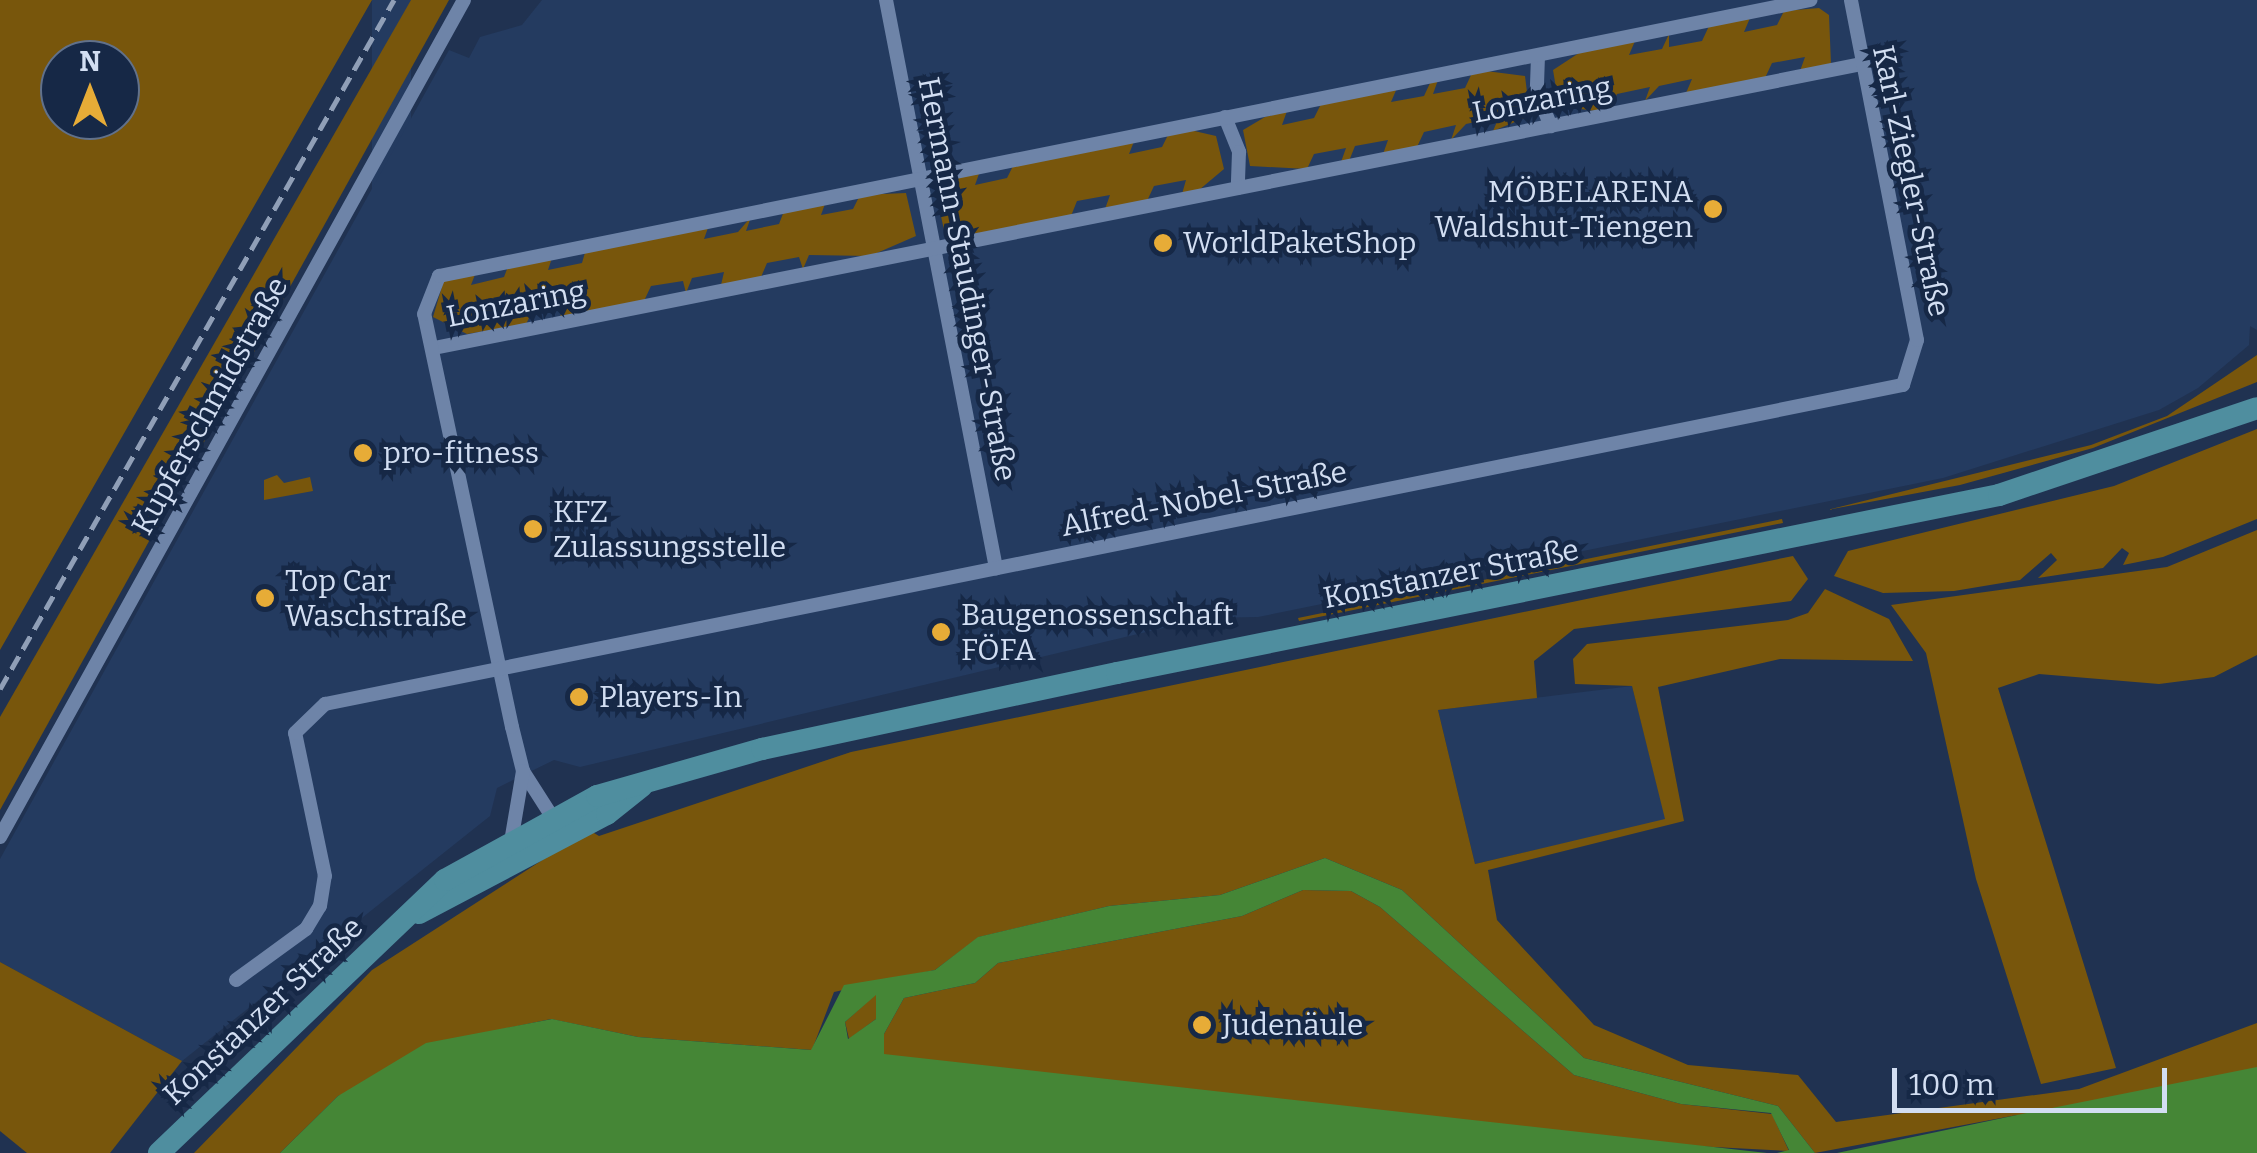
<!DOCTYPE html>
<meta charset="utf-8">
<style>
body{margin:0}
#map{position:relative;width:2257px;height:1153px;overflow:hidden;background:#203251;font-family:Bitter,serif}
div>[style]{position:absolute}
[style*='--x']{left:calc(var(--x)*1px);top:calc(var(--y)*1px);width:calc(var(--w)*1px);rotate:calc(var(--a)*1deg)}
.built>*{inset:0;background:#243b60;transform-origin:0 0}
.green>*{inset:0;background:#78560c}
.water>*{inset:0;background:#458636}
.minor>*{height:14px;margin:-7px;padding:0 7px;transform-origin:7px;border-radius:7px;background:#6e84a8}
.primary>*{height:22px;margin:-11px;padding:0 11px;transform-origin:11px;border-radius:11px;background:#4f8e9f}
.rail>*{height:5px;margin-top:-2.5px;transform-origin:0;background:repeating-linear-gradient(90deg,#909fb7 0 15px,transparent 0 23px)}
.dots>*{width:28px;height:28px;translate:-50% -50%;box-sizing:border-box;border:5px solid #162846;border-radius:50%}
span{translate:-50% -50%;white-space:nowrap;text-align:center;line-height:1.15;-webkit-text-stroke:9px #162846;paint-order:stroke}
.street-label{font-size:30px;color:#d2def2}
.poi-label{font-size:30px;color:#d2def2}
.right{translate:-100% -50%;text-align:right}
.left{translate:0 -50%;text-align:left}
.north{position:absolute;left:40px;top:40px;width:100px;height:100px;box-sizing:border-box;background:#162846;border:2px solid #61718b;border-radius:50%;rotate:0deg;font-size:28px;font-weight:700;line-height:40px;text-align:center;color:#d2def2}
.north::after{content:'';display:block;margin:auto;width:35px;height:45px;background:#e7ac37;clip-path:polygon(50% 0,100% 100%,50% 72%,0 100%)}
.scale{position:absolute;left:1892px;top:1068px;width:275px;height:45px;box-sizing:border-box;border:5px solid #d2def2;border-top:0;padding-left:12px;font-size:30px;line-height:35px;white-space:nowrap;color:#d2def2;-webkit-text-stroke:8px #162846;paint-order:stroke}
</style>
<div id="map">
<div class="built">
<i style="left:372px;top:0;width:39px;height:749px"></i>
<i style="clip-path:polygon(542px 0,2257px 0,2257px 330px,2250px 326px,2249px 345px,2198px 388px,2159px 410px,1943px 478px,1258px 617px,1205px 618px,580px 767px,554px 760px,497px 788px,490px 816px,182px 1061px,0 962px,0 859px,449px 50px,469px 58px,480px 37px,522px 25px)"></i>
<i style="clip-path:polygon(1632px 686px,1666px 820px,1475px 864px,1438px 710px)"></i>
</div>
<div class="green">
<i style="clip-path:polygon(evenodd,0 0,372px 0,0 650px,0 0,120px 60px,120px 120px,60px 120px,60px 60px,120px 60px)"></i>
<i style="clip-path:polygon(411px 0,449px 0,0 810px,0 717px)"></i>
<i style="clip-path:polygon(1819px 8px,1829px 15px,1831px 64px,1800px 71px,1805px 57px,1772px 63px,1765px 78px,1686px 93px,1692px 79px,1659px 86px,1645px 101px,1650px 87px,1617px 94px,1611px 108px,1595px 111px,1559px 106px,1553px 70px,1579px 53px,1635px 41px,1629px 55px,1662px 49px,1669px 34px,1669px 47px,1702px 41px,1709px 26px,1750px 18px,1744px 32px,1777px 25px,1784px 11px)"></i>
<i style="clip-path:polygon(1486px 71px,1525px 76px,1530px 116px,1493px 131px,1499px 117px,1466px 124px,1451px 140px,1456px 125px,1424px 132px,1417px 147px,1383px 154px,1388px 140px,1355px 146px,1349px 161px,1341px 162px,1346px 148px,1314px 154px,1307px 169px,1250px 166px,1243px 130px,1265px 117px,1287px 111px,1282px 125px,1314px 118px,1321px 104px,1397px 88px,1391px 102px,1424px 96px,1431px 81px,1438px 80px,1433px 94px,1465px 88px,1472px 73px)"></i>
<i style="clip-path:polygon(1190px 130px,1216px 136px,1224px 169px,1199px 190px,1182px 194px,1186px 180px,1154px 186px,1147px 201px,1105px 209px,1110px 195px,1077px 201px,1071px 216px,981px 234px,944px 230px,935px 189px,956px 178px,980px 171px,975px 185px,1007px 178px,1014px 164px,1135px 139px,1129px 154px,1162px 147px,1169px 133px)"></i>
<i style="clip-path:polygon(906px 193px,916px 236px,870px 256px,809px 255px,803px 269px,799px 257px,767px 263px,761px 277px,721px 285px,724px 272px,692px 278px,686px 293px,683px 281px,651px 286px,644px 301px,560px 317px,565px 303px,533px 310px,526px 324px,467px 334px,433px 317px,444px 280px,476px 272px,471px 285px,504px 277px,509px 264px,553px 255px,548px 270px,582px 263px,586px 249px,709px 225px,704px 239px,738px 232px,751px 217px,746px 231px,779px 224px,784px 211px,826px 201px,821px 215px,853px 209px,860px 195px)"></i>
<i style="clip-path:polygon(2257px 355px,2257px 382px,2093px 448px,1960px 485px,1827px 510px,2091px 445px,2167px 416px)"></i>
<i style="clip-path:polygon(2257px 429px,2257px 519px,2163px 557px,2123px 565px,2129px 553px,2122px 548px,2103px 568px,2038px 578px,2057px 560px,2051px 553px,2020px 580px,1954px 591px,1883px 593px,1834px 576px,1848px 551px,2114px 486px)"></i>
<i style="clip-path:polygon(277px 475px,284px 483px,310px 477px,313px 491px,264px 500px,264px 480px)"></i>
<i style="clip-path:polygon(1782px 519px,1783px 523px,1299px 621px,1298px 618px)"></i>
<i style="clip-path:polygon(2257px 530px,2257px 655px,2214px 677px,2159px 684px,2039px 674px,1998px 688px,2116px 1068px,2041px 1084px,1976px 879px,1926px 653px,1891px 605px,2167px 567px)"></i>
<i style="clip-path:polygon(1793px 556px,1808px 579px,1791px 601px,1574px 629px,1534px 661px,1537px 698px,1438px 710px,1475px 864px,1665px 819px,1632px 686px,1575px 684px,1573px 659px,1587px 644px,1788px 620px,1808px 613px,1825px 589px,1889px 619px,1913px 661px,1780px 659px,1658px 687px,1684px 821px,1488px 870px,1497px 920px,1594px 1025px,1688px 1065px,1798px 1075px,1836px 1122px,2079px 1089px,2257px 1023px,2257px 1153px,2017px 1115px,1815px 1153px,1778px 1106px,1584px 1058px,1402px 890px,1325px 858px,1220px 895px,1109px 906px,979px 937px,935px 970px,834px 992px,812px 1050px,638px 1037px,551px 1019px,498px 1030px,338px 1096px,280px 1153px,194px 1153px,372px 970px,589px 830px,599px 836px,851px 752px)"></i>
<i style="clip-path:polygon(1303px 890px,1351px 891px,1380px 907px,1574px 1075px,1681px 1104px,1772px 1114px,1789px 1151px,1618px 1142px,884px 1055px,884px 1034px,904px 998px,975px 983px,998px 963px,1242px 916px)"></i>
<i style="clip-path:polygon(0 962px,182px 1061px,110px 1153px,27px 1153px,0 1131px)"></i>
<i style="clip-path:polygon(876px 994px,876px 1019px,849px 1039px,845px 1022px)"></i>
</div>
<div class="water">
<i style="clip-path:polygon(evenodd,1325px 858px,1402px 890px,1584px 1058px,1778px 1106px,1815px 1153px,1777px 1153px,1789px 1150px,1771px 1113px,1681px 1104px,1574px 1075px,1380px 907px,1351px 891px,1303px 890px,1242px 916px,998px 963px,975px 983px,904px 998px,884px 1034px,884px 1054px,1767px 1153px,280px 1153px,338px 1096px,426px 1043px,552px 1019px,638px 1037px,811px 1050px,844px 985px,935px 970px,978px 937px,1109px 906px,1220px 895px,1325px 858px,876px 995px,876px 1019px,848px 1039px,845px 1022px,876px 995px)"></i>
<i style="clip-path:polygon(2257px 1067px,2257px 1153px,1837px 1153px,2017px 1115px)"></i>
</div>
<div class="minor">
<i style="--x:886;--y:0;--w:579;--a:79.04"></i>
<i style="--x:1538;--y:56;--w:36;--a:92"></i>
<i style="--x:1537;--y:92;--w:37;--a:68"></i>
<i style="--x:1225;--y:117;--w:38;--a:68"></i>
<i style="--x:1239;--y:152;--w:36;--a:92"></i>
<i style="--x:434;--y:348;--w:1451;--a:-11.25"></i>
<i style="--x:545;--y:827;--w:13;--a:-63"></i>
<i style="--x:551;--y:815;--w:52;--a:-122.5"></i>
<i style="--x:523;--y:771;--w:45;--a:-104"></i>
<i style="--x:512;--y:727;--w:422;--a:-102"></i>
<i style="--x:424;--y:314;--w:41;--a:-68.5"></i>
<i style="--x:439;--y:276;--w:1399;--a:-11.38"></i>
<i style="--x:512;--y:836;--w:66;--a:-80.4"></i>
<i style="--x:0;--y:837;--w:957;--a:-61"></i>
<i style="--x:236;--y:980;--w:87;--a:-36.1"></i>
<i style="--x:306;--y:929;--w:27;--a:-59"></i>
<i style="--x:320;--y:906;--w:30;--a:-81"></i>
<i style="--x:325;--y:876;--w:146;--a:-101.8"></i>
<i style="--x:295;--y:733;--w:42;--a:-44"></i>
<i style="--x:325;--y:704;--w:1610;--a:-11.43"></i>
<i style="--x:1903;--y:385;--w:47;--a:-72.7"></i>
<i style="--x:1917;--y:340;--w:346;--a:-101"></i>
</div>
<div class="primary">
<i style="--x:419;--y:913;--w:212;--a:-27.8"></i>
<i style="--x:607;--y:814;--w:45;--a:-38.7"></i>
<i style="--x:159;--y:1153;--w:395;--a:-43.7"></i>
<i style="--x:445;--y:880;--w:174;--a:-28.9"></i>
<i style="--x:597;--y:796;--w:172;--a:-15.9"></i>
<i style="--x:762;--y:749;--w:363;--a:-12.1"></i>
<i style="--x:1117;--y:673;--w:900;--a:-11.41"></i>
<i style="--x:1999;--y:495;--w:272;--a:-18.6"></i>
</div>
<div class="rail">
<i style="--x:0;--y:689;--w:794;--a:-60.24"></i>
</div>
<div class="dots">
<i style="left:1713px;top:209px;background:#e7ac37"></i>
<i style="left:1163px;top:243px;background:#e7ac37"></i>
<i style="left:363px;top:453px;background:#e7ac37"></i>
<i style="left:533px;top:529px;background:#e7ac37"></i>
<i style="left:265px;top:598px;background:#e7ac37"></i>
<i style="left:941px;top:632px;background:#e7ac37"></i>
<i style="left:579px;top:697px;background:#e7ac37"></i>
<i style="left:1202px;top:1025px;background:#e7ac37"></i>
</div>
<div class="street-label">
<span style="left:1542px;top:100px;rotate:-11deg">Lonzaring</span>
<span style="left:1911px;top:181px;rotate:78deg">Karl-Ziegler-Straße</span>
<span style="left:967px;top:279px;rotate:79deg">Hermann-Staudinger-Straße</span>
<span style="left:516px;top:304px;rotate:-11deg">Lonzaring</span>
<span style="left:210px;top:406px;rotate:-61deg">Kupferschmidstraße</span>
<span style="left:1204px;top:499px;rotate:-11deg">Alfred-Nobel-Straße</span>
<span style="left:1451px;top:574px;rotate:-11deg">Konstanzer Straße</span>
<span style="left:263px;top:1011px;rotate:-43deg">Konstanzer Straße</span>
</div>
<div class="poi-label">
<span class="right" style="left:1693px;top:209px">MÖBELARENA<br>Waldshut-Tiengen</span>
<span class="left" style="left:1183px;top:243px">WorldPaketShop</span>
<span class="left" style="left:383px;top:453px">pro-fitness</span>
<span class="left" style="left:553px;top:529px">KFZ<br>Zulassungsstelle</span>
<span class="left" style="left:285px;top:598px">Top Car<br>Waschstraße</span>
<span class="left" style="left:961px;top:632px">Baugenossenschaft<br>FÖFA</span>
<span class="left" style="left:599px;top:697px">Players-In</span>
<span class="left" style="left:1222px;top:1025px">Judenäule</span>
</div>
<div class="north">N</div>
<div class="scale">100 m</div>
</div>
